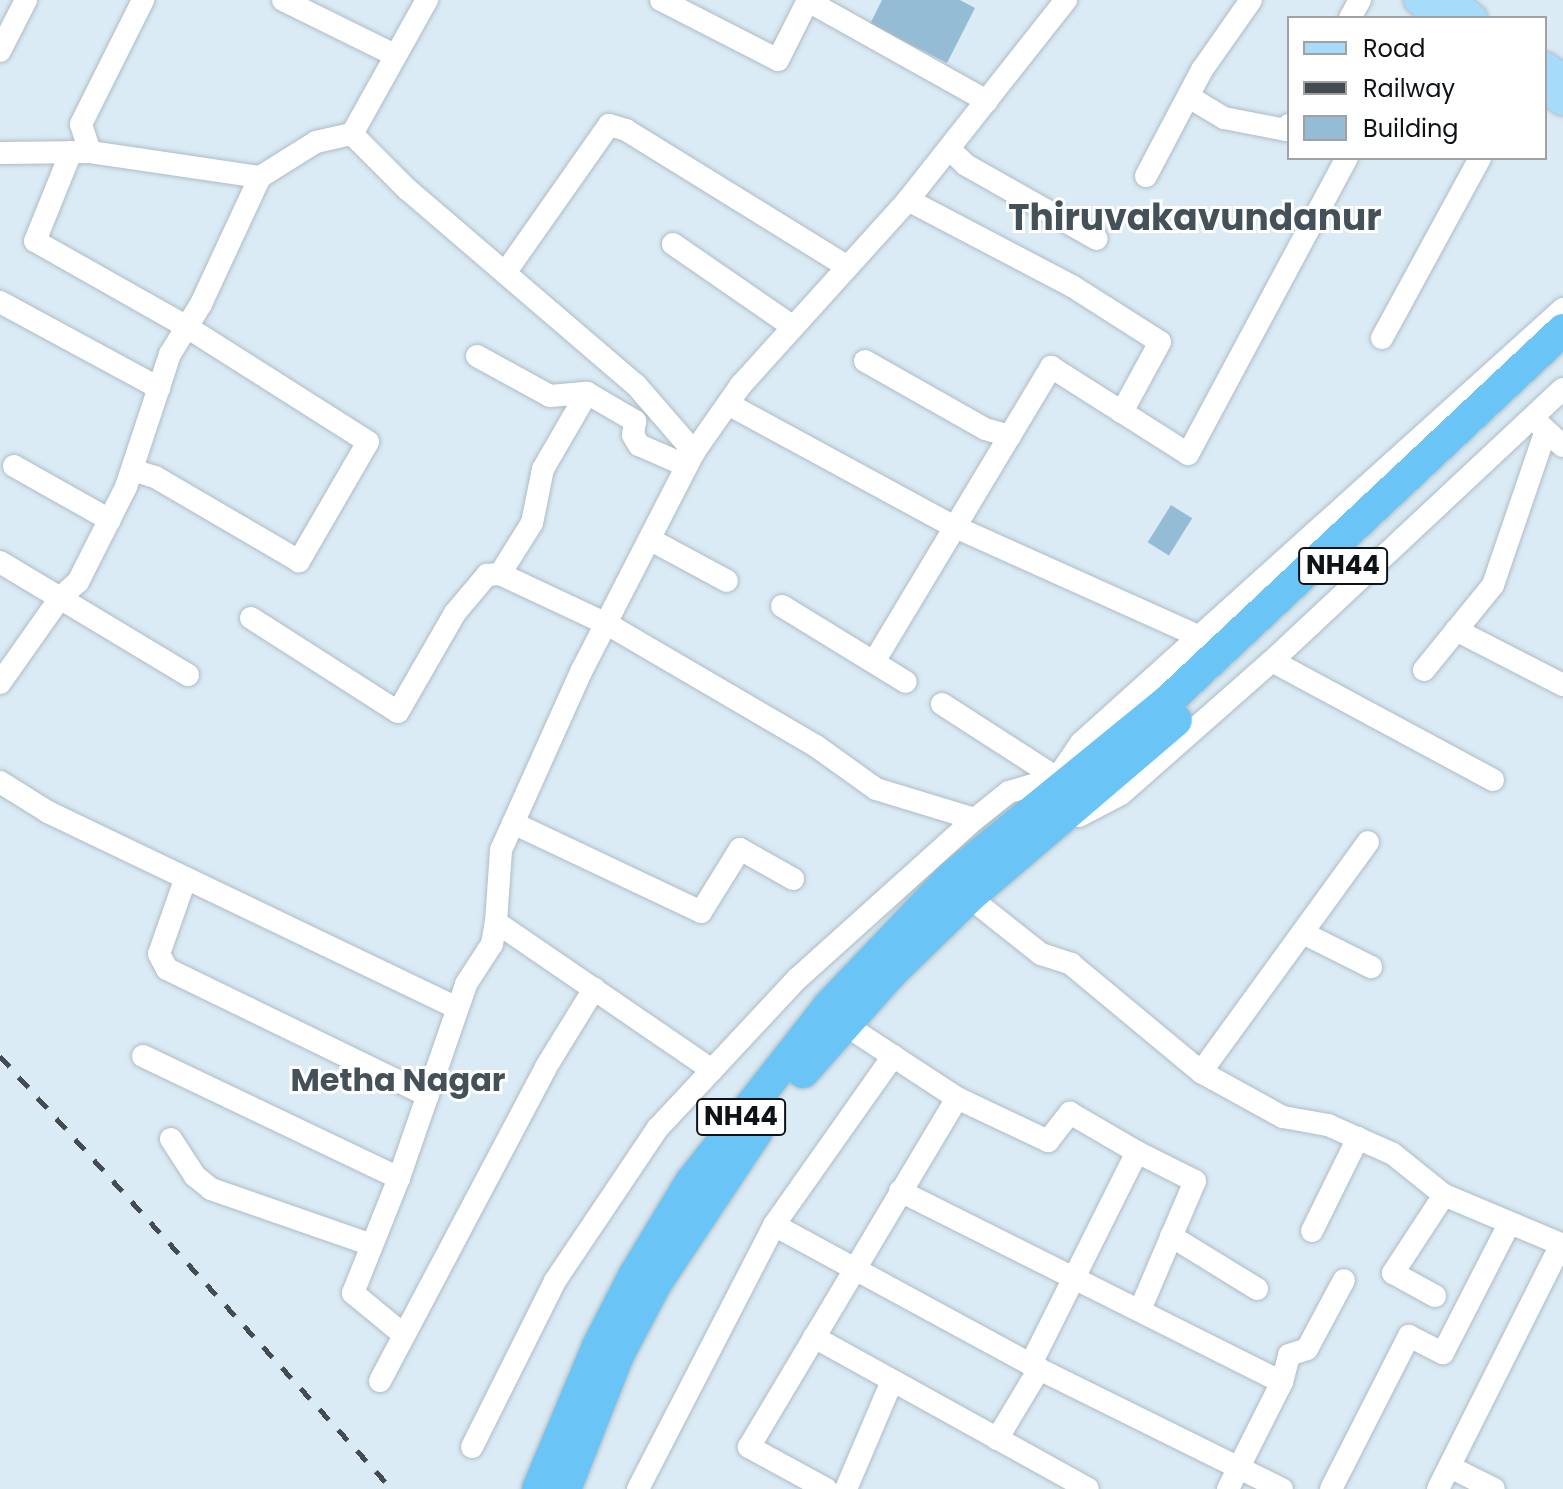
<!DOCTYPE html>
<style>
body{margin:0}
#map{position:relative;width:1563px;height:1489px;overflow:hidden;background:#dbebf5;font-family:Poppins,sans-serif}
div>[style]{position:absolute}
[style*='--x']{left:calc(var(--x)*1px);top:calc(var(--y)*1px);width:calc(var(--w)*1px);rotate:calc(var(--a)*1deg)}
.building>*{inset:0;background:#94bcd5;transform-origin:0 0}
.roads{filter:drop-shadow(0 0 2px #adbcc5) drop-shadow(0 0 2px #adbcc5)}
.minor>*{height:22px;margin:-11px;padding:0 11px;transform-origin:11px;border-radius:11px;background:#fff}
.major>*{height:28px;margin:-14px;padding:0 14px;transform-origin:14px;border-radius:14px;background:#a6dcf9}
.highway>*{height:32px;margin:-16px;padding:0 16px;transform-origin:16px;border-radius:16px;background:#6ac4f5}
.rail>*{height:5px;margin-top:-2.5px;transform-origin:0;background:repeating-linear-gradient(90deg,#444b51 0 14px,transparent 0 28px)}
span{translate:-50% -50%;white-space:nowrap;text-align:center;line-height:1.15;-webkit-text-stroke:6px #fff;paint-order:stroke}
.shield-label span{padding:2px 6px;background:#fff;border:2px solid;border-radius:6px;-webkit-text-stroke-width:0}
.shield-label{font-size:26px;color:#0e1317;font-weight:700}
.quarter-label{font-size:32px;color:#445159;font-weight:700}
.district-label{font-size:36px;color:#445159;font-weight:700}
.legend{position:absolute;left:1287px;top:16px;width:260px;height:144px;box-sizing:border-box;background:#fff;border:2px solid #9fa1a2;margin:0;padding:10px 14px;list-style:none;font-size:24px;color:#0e1317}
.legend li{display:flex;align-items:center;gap:16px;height:40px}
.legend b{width:40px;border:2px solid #9fa1a2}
</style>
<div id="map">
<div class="building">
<i style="clip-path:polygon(882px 0,960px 0,975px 8px,947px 63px,870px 24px)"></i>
<i style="left:1171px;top:505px;width:25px;height:44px;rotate:32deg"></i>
</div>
<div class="roads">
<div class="minor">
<i style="--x:283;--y:0;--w:125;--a:26.2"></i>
<i style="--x:661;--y:0;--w:131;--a:27.1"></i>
<i style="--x:778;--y:60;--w:67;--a:-63.4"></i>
<i style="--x:808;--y:1;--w:205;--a:29.2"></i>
<i style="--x:1350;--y:18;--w:21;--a:-61"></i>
<i style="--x:0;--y:51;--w:57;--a:-63"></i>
<i style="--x:1189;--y:97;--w:41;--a:31"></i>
<i style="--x:1224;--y:118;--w:63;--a:11"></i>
<i style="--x:1286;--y:130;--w:6;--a:-59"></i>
<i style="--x:352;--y:134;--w:78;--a:45"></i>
<i style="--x:407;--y:189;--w:301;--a:40.6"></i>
<i style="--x:636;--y:385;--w:89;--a:49.1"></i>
<i style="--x:949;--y:149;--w:23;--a:43"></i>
<i style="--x:966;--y:165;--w:150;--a:29.5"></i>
<i style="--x:71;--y:152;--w:96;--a:112"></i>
<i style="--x:35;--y:241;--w:175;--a:29.5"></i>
<i style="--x:187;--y:327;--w:214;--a:32.4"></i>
<i style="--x:368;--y:442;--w:138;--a:120.1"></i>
<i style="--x:299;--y:561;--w:167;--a:-149.7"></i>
<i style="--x:155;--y:477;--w:24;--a:-163"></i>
<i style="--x:90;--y:152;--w:29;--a:-108"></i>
<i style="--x:81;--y:124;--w:139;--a:-63.4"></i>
<i style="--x:0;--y:153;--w:90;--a:-0.6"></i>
<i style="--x:90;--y:152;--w:172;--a:8.4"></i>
<i style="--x:260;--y:177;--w:66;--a:-32"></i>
<i style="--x:316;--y:142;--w:37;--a:-13"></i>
<i style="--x:352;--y:134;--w:154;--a:-60.8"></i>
<i style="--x:1146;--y:176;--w:120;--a:-62.2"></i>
<i style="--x:1202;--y:70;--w:85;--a:-55"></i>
<i style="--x:908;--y:200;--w:185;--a:27.7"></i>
<i style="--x:1072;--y:286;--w:104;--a:32.5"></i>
<i style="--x:1160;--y:342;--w:80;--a:118.5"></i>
<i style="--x:673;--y:244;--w:145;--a:34.6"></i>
<i style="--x:505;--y:273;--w:181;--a:-54.9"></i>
<i style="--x:609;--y:125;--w:18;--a:16"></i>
<i style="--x:626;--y:130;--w:259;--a:31.7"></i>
<i style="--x:0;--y:302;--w:181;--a:28.4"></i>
<i style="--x:1382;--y:338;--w:205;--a:-61.4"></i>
<i style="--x:477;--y:356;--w:83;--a:28.7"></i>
<i style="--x:550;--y:396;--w:37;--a:-5"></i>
<i style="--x:865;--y:361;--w:138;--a:29.5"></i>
<i style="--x:985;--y:429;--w:26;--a:16"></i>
<i style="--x:728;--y:404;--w:258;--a:28.5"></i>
<i style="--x:955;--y:527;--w:155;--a:121"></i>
<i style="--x:1537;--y:422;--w:35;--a:43"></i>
<i style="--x:14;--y:466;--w:110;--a:29.4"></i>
<i style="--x:651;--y:540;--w:86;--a:28.3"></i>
<i style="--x:0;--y:562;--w:70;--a:31"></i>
<i style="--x:60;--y:598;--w:104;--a:125.2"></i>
<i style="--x:500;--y:574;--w:60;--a:-57.9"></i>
<i style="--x:532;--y:523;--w:55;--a:-78.5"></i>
<i style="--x:543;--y:469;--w:88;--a:-59.9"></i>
<i style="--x:587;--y:393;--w:56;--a:30.3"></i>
<i style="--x:635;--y:421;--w:14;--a:98"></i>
<i style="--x:633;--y:435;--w:12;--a:59"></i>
<i style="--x:639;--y:445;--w:52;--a:23.6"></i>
<i style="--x:782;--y:606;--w:145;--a:31.5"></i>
<i style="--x:251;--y:618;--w:174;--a:32.6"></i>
<i style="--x:398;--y:712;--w:114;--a:-60.1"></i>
<i style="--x:455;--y:613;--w:50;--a:-49.9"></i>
<i style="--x:487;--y:575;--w:13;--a:-4"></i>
<i style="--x:500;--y:574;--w:120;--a:25.1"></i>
<i style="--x:609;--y:625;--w:240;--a:30.3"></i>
<i style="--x:816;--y:746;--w:74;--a:35.6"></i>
<i style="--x:876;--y:789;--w:103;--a:16.9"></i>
<i style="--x:1456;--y:630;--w:120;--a:27.2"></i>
<i style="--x:1198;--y:636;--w:266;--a:-155.8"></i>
<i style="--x:955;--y:527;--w:187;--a:-59"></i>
<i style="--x:1051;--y:367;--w:162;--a:32.4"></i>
<i style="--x:1188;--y:454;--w:336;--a:-61.8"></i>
<i style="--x:1272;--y:661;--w:251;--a:28.3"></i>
<i style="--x:1424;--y:670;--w:109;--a:-50.9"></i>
<i style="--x:1493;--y:585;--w:161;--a:-71.1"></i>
<i style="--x:188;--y:675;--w:149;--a:-149"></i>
<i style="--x:60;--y:598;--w:24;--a:-42"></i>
<i style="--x:78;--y:582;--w:106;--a:-63.2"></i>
<i style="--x:126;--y:487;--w:140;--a:-71.7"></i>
<i style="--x:170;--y:354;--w:59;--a:-58.2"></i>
<i style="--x:201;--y:304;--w:140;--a:-65.1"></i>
<i style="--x:942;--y:704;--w:137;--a:32.8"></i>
<i style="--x:0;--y:782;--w:57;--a:32"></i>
<i style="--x:48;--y:812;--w:454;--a:25.6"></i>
<i style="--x:1053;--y:784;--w:50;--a:-55.7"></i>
<i style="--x:1081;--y:743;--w:649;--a:-42"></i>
<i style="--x:1079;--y:816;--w:47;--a:-27.6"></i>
<i style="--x:1121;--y:794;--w:201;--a:-41.4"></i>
<i style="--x:1272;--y:661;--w:398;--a:-43.1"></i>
<i style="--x:513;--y:823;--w:208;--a:25.3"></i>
<i style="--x:701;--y:912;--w:74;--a:-58.2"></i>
<i style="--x:740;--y:849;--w:61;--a:29.5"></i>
<i style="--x:185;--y:880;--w:78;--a:109.4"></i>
<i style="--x:159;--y:954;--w:17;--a:62"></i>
<i style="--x:167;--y:969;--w:290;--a:25.9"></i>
<i style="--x:969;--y:897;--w:92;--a:38.4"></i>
<i style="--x:1041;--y:954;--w:32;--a:18"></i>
<i style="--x:1071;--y:964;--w:169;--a:39.7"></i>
<i style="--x:1201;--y:1072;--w:94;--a:28.8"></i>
<i style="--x:1283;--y:1117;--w:46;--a:10.1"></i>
<i style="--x:1328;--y:1125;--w:71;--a:24"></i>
<i style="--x:1393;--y:1154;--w:65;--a:38.8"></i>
<i style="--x:1444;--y:1195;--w:129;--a:22.8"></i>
<i style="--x:1305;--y:934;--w:74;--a:26.6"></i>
<i style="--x:844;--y:1024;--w:135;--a:33.2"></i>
<i style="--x:143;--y:1056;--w:284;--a:25.5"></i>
<i style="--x:399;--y:1178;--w:205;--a:-70.9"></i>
<i style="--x:466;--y:984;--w:48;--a:-57"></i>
<i style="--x:492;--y:944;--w:22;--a:-80"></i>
<i style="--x:712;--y:1070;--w:262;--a:-145.6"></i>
<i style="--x:496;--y:922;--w:72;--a:-86"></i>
<i style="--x:501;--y:850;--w:197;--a:-65.8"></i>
<i style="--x:582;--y:670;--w:245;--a:-62.8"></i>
<i style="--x:694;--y:452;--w:82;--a:-55"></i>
<i style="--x:741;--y:385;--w:249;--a:-47.9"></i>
<i style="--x:908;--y:200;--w:255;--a:-51.7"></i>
<i style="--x:1201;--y:1072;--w:284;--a:-54"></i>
<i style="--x:171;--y:1139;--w:44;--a:57"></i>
<i style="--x:195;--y:1176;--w:21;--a:39"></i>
<i style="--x:211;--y:1189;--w:170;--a:19.2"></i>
<i style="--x:1137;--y:1152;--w:65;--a:26.6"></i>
<i style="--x:1195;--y:1181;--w:140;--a:113.1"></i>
<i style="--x:399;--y:1178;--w:124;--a:111.8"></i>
<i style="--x:353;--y:1293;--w:66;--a:39.5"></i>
<i style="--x:900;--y:1191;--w:427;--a:26.6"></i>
<i style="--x:1282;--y:1382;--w:120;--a:116.8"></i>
<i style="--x:774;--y:1225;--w:302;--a:28.5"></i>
<i style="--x:1039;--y:1369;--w:271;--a:26.3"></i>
<i style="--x:1312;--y:1231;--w:104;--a:-63.7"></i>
<i style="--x:1171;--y:1236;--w:101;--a:31.6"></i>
<i style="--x:1435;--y:1296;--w:48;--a:-151.3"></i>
<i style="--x:1393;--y:1273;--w:93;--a:-56.8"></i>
<i style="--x:814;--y:1337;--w:313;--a:29"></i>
<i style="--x:380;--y:1381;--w:355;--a:-62.1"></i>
<i style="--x:546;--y:1067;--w:92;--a:-58.4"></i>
<i style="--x:1282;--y:1382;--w:28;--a:-75"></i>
<i style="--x:1289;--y:1355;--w:19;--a:-18"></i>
<i style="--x:1307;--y:1349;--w:78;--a:-61.8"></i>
<i style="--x:997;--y:1439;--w:82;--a:-59"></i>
<i style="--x:472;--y:1447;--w:186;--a:-63.4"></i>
<i style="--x:555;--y:1281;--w:184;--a:-56.1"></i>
<i style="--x:658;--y:1128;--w:204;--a:-47"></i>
<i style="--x:797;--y:979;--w:239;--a:-42"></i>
<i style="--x:975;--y:819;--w:43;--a:-38.5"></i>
<i style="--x:1009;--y:792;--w:50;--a:-16.3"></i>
<i style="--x:1450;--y:1467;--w:49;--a:26.6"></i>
<i style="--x:638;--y:1489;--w:297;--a:-62.7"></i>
<i style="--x:774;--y:1225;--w:207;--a:-54.8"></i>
<i style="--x:826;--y:1489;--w:88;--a:-151.4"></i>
<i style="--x:749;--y:1447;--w:406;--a:-59.2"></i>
<i style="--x:957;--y:1098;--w:101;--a:25.3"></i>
<i style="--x:1048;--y:1141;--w:36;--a:-52"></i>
<i style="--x:1070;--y:1113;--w:78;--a:30.2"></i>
<i style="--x:1137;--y:1152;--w:237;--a:116.6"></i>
<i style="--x:846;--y:1489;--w:117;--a:-66.9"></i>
<i style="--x:1331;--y:1489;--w:172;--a:-63"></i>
<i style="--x:1409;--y:1336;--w:38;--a:27"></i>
<i style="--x:1443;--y:1353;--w:145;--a:-62.9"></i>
<i style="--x:1438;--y:1489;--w:274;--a:-63.3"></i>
</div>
<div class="major">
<i style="--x:1418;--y:0;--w:28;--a:39"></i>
<i style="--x:1452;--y:0;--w:28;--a:41"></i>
<i style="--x:1545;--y:66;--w:22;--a:34"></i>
<i style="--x:1545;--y:89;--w:22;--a:34"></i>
</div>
<div class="highway">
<i style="--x:803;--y:1072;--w:134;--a:-48.3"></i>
<i style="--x:892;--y:972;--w:107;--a:-44.2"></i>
<i style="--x:969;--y:897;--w:272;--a:-40.5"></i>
<i style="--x:538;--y:1489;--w:155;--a:-67.2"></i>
<i style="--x:598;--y:1346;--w:79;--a:-62.8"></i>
<i style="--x:634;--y:1276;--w:110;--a:-58.8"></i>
<i style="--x:691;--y:1182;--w:222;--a:-51.9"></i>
<i style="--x:828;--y:1007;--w:180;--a:-46.4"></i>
<i style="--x:952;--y:877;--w:279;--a:-39.2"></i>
<i style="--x:1168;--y:701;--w:542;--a:-43.21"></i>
<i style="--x:565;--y:1489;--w:144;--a:-68.4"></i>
<i style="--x:618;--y:1355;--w:81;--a:-62.2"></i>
<i style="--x:656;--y:1283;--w:182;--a:-56.4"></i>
</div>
</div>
<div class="rail">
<i style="--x:0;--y:1056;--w:584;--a:47.85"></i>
</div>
<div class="shield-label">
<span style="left:1343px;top:566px">NH44</span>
<span style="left:741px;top:1117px">NH44</span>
</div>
<div class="quarter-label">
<span style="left:398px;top:1080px">Metha Nagar</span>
</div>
<div class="district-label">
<span style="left:1195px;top:218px">Thiruvakavundanur</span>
</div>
<ul class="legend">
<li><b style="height:10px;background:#a6dcf9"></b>Road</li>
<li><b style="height:10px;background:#444b51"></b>Railway</li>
<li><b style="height:22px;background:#94bcd5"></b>Building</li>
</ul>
</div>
